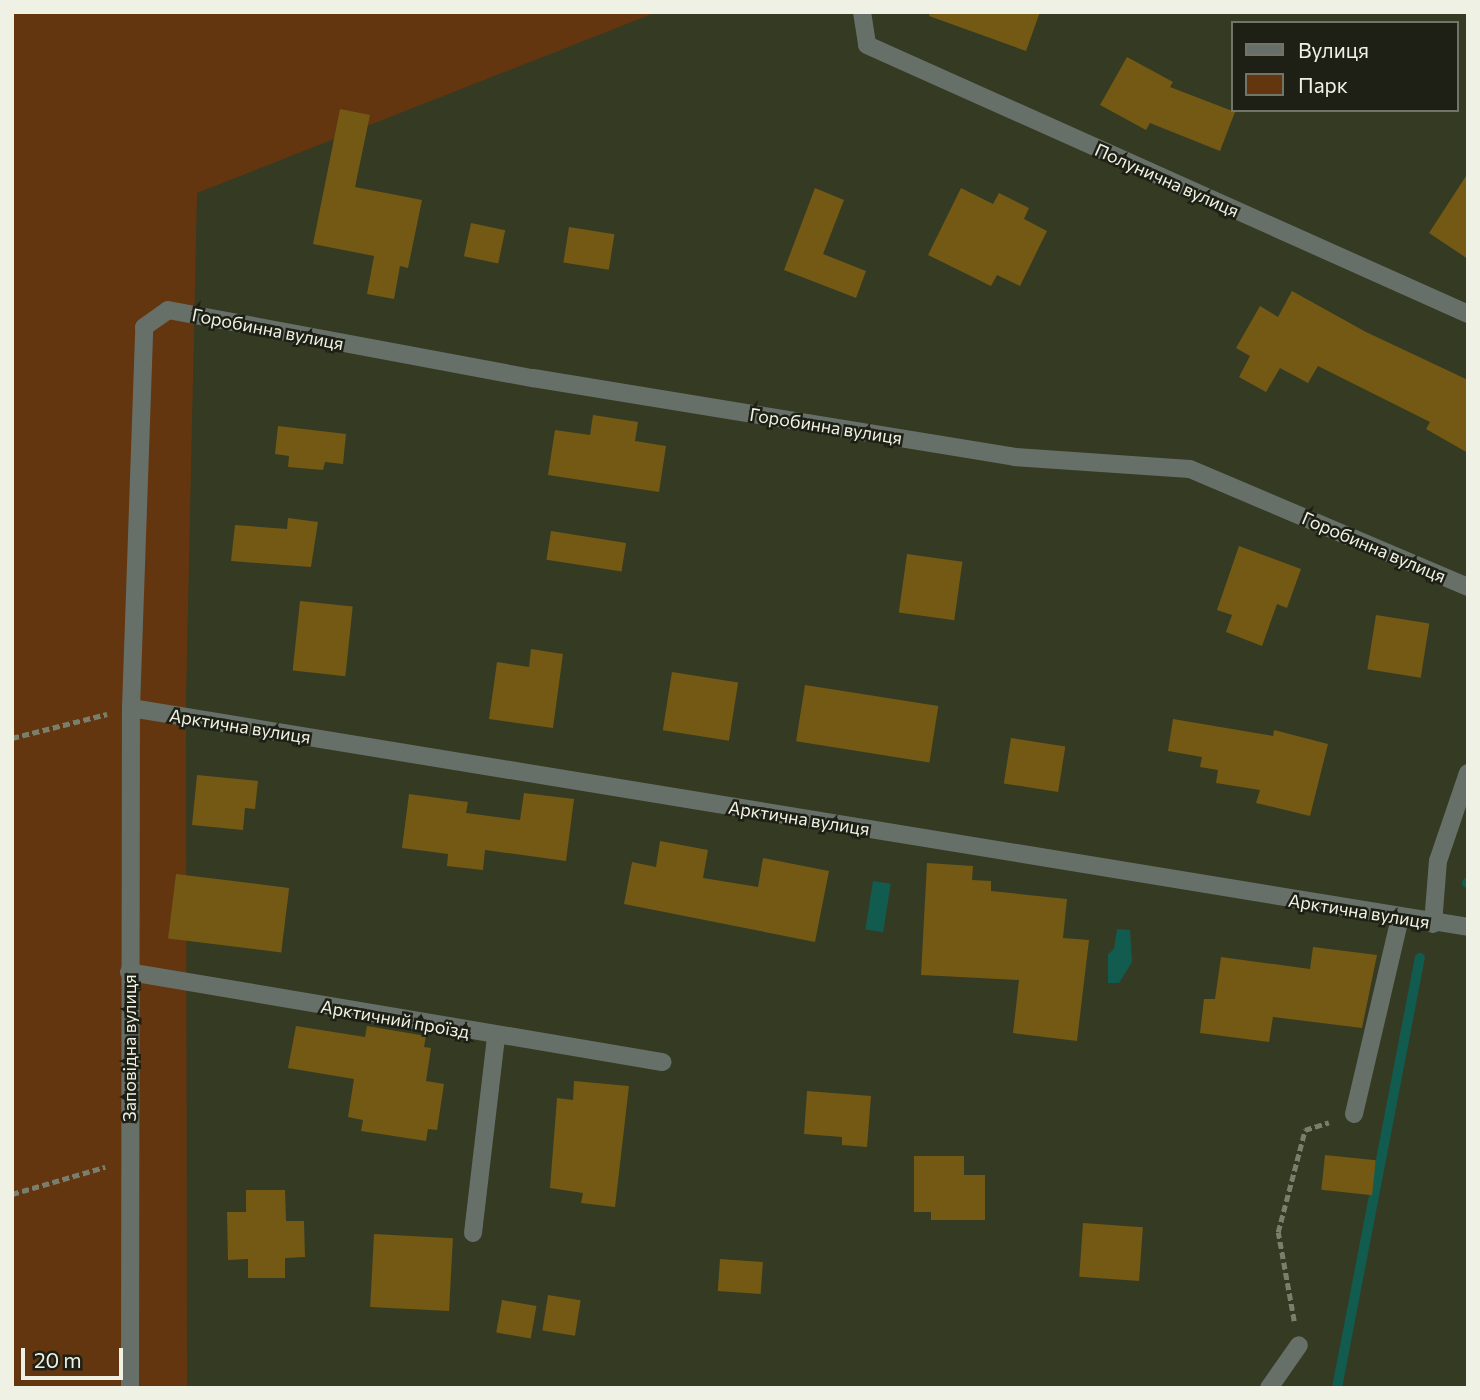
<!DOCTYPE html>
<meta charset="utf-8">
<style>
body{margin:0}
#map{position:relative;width:1480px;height:1400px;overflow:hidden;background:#353a23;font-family:Commissioner,sans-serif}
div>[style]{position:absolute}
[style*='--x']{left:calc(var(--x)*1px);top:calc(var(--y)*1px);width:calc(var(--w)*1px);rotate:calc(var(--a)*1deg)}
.green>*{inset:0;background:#633610}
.water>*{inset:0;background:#125b4f;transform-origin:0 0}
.stream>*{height:10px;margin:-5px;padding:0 5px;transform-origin:5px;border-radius:5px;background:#125b4f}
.building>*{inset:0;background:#735914;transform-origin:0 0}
.path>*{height:4.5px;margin-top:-2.25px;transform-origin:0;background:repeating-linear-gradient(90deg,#7a7f6b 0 7px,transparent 0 10.5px)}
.minor>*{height:18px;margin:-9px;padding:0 9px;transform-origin:9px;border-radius:9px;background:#677068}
span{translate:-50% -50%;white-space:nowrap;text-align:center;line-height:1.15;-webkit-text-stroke:5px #1e2015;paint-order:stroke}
.street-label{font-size:18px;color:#eef1e3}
.frame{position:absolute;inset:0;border:14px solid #eef1e3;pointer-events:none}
.legend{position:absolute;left:1231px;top:21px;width:228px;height:91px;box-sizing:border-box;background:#1e2015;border:2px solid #717467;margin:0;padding:9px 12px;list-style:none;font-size:21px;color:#eef1e3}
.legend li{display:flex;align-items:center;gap:14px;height:35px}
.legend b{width:35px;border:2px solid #717467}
.scale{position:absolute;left:21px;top:1348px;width:102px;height:32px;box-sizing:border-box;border:4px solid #eef1e3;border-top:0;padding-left:9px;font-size:21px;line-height:24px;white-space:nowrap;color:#eef1e3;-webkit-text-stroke:5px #1e2015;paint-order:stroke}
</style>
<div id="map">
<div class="green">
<i style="clip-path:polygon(12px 12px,657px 12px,197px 193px,186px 700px,187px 1388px,12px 1388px)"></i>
</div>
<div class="water">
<i style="left:873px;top:881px;width:18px;height:49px;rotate:9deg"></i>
<i style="clip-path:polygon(1117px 929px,1130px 930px,1132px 962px,1119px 983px,1108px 983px,1108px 954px,1114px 949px)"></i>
</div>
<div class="stream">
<i style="--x:1467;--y:883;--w:1;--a:-45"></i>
<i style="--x:1337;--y:1388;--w:438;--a:-79.1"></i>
</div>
<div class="building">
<i style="clip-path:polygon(930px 12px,1040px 12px,1026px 51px,929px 16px)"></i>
<i style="clip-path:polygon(1127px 57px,1173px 82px,1170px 87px,1235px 112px,1220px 151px,1150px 123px,1146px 130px,1100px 105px)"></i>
<i style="clip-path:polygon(340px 109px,370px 115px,355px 187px,422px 200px,408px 268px,400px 266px,394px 299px,367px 294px,374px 256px,313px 244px)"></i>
<i style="clip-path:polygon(1468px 173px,1468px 259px,1429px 233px)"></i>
<i style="clip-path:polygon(815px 188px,844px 200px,823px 254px,866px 271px,856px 298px,784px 270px)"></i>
<i style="clip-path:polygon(961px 188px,993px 204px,999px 193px,1029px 208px,1024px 219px,1047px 231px,1020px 286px,997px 275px,991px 286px,928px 255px)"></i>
<i style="left:471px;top:223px;width:35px;height:34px;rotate:12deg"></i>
<i style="left:569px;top:227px;width:46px;height:36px;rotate:9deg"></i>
<i style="clip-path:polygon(1292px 291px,1366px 332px,1468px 380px,1468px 453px,1426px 429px,1430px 422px,1318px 366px,1308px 383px,1280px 368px,1266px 392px,1239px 377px,1250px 356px,1236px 348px,1260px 306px,1278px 317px)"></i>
<i style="clip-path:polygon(593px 415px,638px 422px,635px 441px,666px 446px,659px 492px,548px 475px,555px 430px,590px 435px)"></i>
<i style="clip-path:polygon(278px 426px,346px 434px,343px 464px,325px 462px,323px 470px,288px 467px,289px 456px,275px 454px)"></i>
<i style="clip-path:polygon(288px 518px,318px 522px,311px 567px,231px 561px,235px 525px,287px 529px)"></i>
<i style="left:551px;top:531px;width:76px;height:29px;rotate:9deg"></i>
<i style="clip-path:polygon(1239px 546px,1301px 569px,1287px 608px,1277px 604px,1262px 646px,1226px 632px,1232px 615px,1217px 610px)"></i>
<i style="left:907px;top:554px;width:56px;height:59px;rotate:8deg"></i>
<i style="left:300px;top:601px;width:53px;height:70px;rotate:6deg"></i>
<i style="left:1376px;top:615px;width:54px;height:55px;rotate:9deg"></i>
<i style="clip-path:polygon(531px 649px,563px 654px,553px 728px,489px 719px,497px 662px,529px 667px)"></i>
<i style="left:672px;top:672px;width:67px;height:59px;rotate:9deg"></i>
<i style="left:805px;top:685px;width:135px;height:57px;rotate:9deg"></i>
<i style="clip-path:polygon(1173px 719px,1273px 736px,1274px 730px,1328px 744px,1310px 816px,1256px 803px,1260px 790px,1216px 783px,1218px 770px,1200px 767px,1202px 757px,1168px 751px)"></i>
<i style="left:1011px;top:738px;width:55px;height:46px;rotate:9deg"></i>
<i style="clip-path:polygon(197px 775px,258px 781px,255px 809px,245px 808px,243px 830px,192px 825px)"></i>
<i style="clip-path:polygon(524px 793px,574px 799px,566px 861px,485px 850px,483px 870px,447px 866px,448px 854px,402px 848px,409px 794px,468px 802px,466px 813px,520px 820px)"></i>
<i style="clip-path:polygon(660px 841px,708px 850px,703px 878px,758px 887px,763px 858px,829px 871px,815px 942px,624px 904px,632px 862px,656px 867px)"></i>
<i style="clip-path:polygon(927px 863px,973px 866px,972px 880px,991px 881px,991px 891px,1067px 899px,1063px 938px,1089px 940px,1077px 1041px,1013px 1033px,1019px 980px,921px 975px)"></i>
<i style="left:176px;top:874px;width:114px;height:65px;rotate:7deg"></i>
<i style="clip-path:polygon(1313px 947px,1377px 955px,1362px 1028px,1273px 1017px,1269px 1042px,1200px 1033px,1204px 999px,1215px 999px,1221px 957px,1310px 969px)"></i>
<i style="clip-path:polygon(296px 1026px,365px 1037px,367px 1026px,426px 1036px,424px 1047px,431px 1048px,426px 1081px,444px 1084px,437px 1130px,428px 1129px,426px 1141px,361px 1131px,363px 1120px,348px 1117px,354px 1079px,288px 1068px)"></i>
<i style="clip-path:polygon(574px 1081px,629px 1086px,615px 1207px,581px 1203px,583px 1193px,550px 1188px,557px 1098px,573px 1100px)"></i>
<i style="clip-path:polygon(807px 1091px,871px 1096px,867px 1147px,842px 1145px,842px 1137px,804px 1134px)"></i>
<i style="left:1325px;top:1155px;width:51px;height:35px;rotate:6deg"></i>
<i style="clip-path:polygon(914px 1156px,964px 1156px,964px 1175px,985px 1175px,985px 1220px,931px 1220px,931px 1212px,914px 1212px)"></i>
<i style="clip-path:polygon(246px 1190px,285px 1190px,286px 1221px,304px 1221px,305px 1257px,285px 1258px,285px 1278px,248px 1278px,248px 1259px,228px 1260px,227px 1212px,246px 1212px)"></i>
<i style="left:1083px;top:1223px;width:60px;height:54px;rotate:4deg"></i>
<i style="left:374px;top:1234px;width:79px;height:73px;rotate:3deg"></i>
<i style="left:720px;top:1259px;width:43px;height:32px;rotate:4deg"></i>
<i style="left:548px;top:1295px;width:33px;height:36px;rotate:9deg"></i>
<i style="left:502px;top:1300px;width:35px;height:33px;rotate:10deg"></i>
</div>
<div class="path">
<i style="--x:12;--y:738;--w:98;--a:-14.2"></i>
<i style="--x:12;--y:1194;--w:97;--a:-16.2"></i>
<i style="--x:1294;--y:1321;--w:90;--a:-100.2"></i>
<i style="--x:1278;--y:1232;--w:106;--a:-75.2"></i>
<i style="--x:1305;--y:1130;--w:25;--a:-18"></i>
</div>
<div class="minor">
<i style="--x:862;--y:12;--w:33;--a:81"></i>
<i style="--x:867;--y:45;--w:658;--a:24.11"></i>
<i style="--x:131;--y:708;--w:1355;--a:9.3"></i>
<i style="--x:1433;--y:924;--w:63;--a:-85.5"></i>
<i style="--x:1438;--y:861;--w:93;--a:-71.2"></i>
<i style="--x:129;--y:972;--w:541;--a:9.58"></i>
<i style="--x:1354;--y:1114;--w:201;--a:-76.8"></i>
<i style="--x:473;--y:1233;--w:197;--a:-83.3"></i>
<i style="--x:130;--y:1388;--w:680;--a:-89.92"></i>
<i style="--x:131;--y:708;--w:381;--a:-88"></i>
<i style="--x:144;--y:327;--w:29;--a:-35"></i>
<i style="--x:168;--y:310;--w:371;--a:10.6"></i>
<i style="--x:533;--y:378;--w:487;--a:9.3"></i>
<i style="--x:1014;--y:457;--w:176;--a:3.9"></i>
<i style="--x:1190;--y:469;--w:302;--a:23"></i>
<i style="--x:1269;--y:1388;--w:52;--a:-55.1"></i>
</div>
<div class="street-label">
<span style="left:1167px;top:180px;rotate:24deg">Полунична вулиця</span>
<span style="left:268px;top:329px;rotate:11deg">Горобинна вулиця</span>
<span style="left:826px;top:426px;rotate:9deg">Горобинна вулиця</span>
<span style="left:1374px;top:547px;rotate:23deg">Горобинна вулиця</span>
<span style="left:240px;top:726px;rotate:9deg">Арктична вулиця</span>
<span style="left:799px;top:818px;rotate:9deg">Арктична вулиця</span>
<span style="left:1359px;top:911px;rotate:9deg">Арктична вулиця</span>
<span style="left:395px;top:1019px;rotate:10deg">Арктичний проїзд</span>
<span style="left:129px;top:1048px;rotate:-90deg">Заповідна вулиця</span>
</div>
<div class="frame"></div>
<ul class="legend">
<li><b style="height:9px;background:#677068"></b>Вулиця</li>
<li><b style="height:19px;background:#633610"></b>Парк</li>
</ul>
<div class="scale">20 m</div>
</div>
